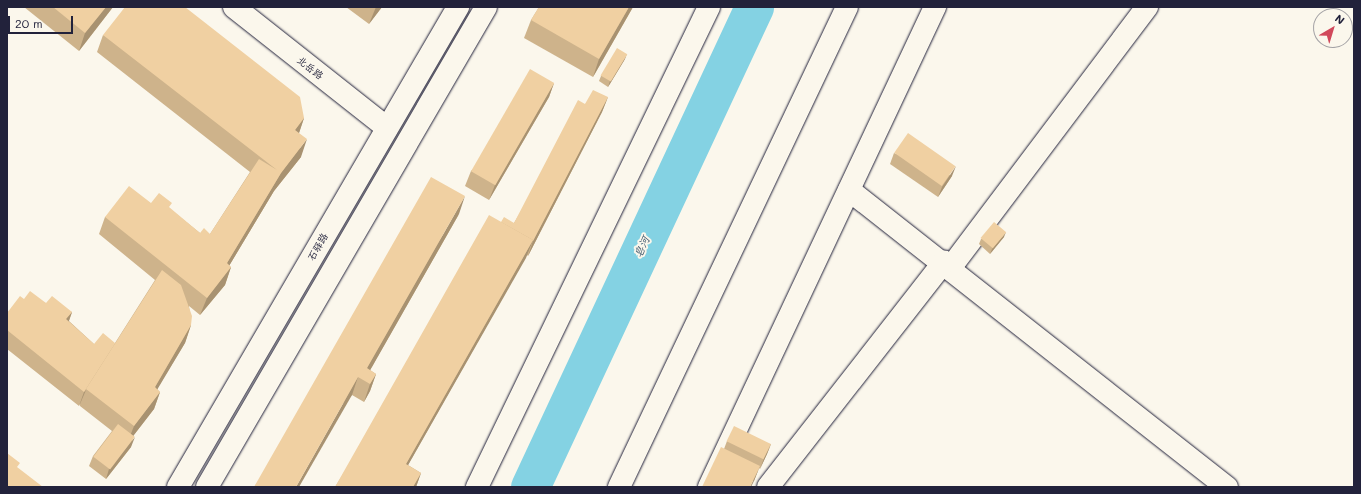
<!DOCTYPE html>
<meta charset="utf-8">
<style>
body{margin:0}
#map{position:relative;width:1361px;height:494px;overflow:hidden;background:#fbf7ec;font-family:Mali,"LXGW WenKai TC",sans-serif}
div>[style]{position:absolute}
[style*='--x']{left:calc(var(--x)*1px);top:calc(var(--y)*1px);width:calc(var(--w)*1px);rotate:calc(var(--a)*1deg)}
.river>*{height:39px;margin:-19.5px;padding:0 19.5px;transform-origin:19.5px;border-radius:19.5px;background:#84d2e3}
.roads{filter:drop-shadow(0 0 1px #22223b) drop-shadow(0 0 1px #22223b)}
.minor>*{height:22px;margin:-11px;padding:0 11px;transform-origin:11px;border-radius:11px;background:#fbf7ec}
.wall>*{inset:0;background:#ceb38b}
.shaded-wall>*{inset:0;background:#a89271}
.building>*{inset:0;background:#f0d0a2;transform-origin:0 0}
span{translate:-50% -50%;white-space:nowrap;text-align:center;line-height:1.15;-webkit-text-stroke:4px #fbf7ec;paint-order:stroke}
.street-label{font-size:10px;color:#22223b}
.water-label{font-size:11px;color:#3f576d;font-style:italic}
.frame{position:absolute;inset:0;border:8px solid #22223b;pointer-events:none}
.north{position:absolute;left:1313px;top:8px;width:40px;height:40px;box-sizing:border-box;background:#fbf7ec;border:1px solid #a4a2a5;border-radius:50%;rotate:38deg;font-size:11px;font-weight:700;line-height:16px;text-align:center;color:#22223b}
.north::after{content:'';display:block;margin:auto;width:14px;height:18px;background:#d1495b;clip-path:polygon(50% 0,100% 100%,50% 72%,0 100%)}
.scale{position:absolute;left:8px;top:16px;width:65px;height:18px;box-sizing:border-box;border:2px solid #22223b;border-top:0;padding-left:5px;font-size:12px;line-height:14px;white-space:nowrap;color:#22223b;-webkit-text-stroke:3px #fbf7ec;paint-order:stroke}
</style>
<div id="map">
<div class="river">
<i style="--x:530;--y:487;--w:530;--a:-64.98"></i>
</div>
<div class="roads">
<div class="minor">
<i style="--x:234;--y:7;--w:195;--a:38.3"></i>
<i style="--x:849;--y:190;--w:481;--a:38.2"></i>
<i style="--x:951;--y:267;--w:326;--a:-53"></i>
<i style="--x:178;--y:487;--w:556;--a:-59.74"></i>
<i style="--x:207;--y:487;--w:555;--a:-59.83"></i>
<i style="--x:477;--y:487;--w:533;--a:-64.2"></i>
<i style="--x:619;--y:487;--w:531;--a:-64.59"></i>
<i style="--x:709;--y:487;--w:531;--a:-64.79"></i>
<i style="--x:768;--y:487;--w:286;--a:-52"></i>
</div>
</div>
<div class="wall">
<i style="clip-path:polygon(24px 7px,113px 7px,79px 51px)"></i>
<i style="clip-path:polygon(346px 7px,382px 7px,369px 24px)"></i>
<i style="clip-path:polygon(539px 7px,633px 7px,593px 77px,524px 38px,531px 20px)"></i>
<i style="clip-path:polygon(103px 35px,304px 118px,299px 133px,301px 157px,274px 191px,229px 266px,231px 267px,225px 285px,200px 315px,189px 306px,191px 325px,185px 343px,157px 389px,160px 392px,154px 409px,133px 436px,131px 447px,106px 479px,89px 466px,93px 456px,112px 431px,80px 406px,80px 404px,79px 406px,7px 349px,7px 313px,24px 299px,46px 303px,72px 312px,69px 321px,94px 344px,115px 343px,155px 280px,99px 234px,105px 217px,151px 203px,170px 209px,200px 233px,210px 234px,250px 172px,97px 52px)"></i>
<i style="clip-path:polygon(625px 59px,608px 87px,599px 81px,601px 76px)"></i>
<i style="clip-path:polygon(554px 83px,549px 97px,489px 200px,465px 186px,471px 171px)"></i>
<i style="clip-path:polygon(608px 97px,602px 112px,528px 256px,527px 255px,408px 465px,421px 473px,416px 487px,335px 487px,501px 222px,514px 223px,585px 104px)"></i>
<i style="clip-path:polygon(894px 153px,952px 176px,938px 197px,890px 164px)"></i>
<i style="clip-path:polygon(459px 214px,370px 370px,376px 374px,370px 391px,364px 402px,352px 395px,254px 487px)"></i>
<i style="clip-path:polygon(1004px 237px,990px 254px,979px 244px,981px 239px)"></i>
<i style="clip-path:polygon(727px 441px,771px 444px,767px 454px,760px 469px,759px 468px,754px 481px,724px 449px)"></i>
</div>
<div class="shaded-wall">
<i style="clip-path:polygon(106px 7px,113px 7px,79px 51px,85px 33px)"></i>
<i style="clip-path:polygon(376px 7px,382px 7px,369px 24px)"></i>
<i style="clip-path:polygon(629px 7px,633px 7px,593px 77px,599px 59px)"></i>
<i style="clip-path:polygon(627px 54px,625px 59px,608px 87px,610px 81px)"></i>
<i style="clip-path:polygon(554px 83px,549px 97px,489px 200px,495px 185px)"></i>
<i style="clip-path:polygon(608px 97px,602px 112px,528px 256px,533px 241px)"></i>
<i style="clip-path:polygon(304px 118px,298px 136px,295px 130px)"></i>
<i style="clip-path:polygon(307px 139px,301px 157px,274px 191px,220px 281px,227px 263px,281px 173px)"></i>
<i style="clip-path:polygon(956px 166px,952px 176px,938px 197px,942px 187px)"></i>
<i style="clip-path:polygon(465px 196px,459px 214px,364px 381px,367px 368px)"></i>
<i style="clip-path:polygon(1006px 232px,1004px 237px,990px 254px,992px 249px)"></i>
<i style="clip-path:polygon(533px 240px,526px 258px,399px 481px,406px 464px)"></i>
<i style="clip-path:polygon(231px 267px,225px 285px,200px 315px,207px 298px)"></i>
<i style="clip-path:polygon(72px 312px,67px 326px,66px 319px)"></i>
<i style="clip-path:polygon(191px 325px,185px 343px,148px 405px,155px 387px)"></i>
<i style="clip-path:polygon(376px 374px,370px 391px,364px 402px,370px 384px)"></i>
<i style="clip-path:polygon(358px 377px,352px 395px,299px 487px,296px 487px)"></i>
<i style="clip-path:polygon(86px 390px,80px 404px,79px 406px,84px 392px)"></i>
<i style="clip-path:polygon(160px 392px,154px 409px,127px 444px,134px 426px)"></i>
<i style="clip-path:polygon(135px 437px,131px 447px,106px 479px,109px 469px)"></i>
<i style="clip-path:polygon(771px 444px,767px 454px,760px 469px,764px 458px)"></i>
<i style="clip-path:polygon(760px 466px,754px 481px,751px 487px,750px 487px)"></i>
<i style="clip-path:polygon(421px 473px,416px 487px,413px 487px)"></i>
</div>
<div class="building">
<i style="clip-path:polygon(53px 7px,106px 7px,85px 33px)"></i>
<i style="clip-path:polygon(125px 7px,185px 7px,300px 97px,304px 118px,295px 130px,307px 139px,281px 173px,227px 263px,231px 267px,207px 298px,105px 217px,129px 186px,151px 203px,159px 193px,172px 203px,169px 207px,200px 233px,204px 228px,210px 234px,259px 159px,277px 170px,103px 35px)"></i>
<i style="clip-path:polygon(539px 7px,629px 7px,599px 59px,531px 20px)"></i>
<i style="left:617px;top:48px;width:12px;height:32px;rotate:31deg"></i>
<i style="left:530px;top:69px;width:28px;height:118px;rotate:30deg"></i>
<i style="clip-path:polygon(593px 90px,608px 97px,533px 241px,532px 241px,533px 240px,501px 222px,504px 217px,514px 223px,578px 100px,585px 104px)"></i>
<i style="left:908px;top:133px;width:58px;height:24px;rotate:35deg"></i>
<i style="clip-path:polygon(431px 177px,465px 196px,367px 368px,376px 374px,370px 384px,358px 377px,296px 487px,254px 487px)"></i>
<i style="clip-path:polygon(489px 215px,533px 240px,406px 464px,421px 473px,413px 487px,335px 487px)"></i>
<i style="left:994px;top:222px;width:16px;height:21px;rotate:40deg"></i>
<i style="clip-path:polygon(162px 270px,181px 285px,192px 316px,191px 325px,155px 387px,160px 392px,134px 426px,86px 389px)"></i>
<i style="clip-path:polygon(30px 291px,46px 303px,52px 296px,72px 312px,66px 319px,94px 344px,103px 333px,115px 343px,116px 342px,84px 392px,7px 330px,7px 313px,20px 296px,24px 299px)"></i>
<i style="left:118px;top:424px;width:21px;height:41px;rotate:37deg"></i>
<i style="left:734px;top:426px;width:41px;height:17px;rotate:26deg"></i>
<i style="clip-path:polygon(721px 447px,760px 466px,750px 487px,702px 487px)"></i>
<i style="clip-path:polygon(7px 453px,20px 463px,17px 467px,43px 487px,7px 487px)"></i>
</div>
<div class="street-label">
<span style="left:310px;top:68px;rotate:38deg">北岳路</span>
<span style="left:318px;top:247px;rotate:-60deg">石驿路</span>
</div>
<div class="water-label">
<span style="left:642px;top:247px;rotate:-65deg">皂河</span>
</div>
<div class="frame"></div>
<div class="north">N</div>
<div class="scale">20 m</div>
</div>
